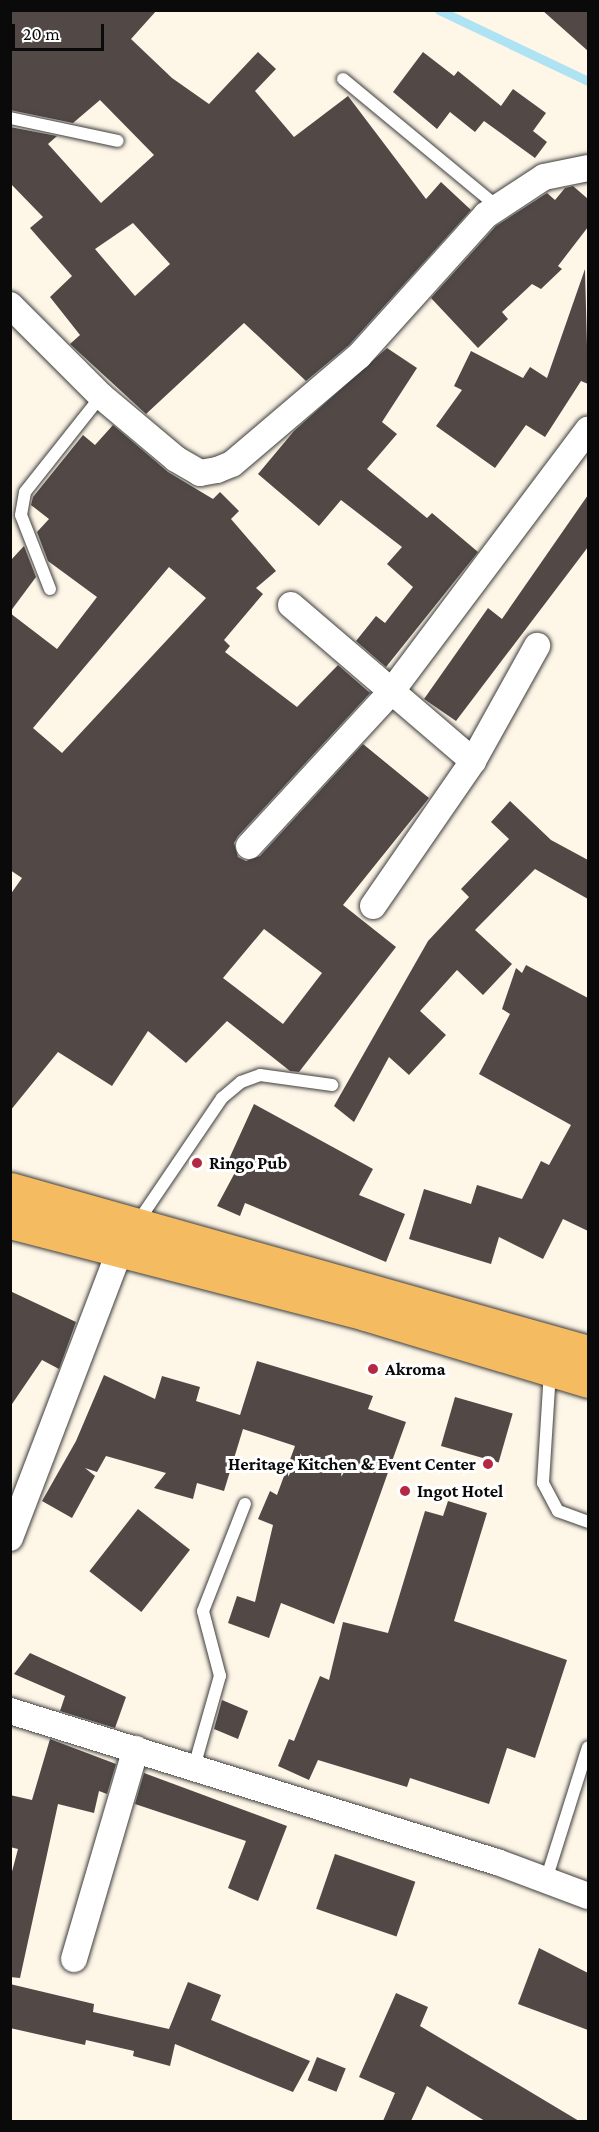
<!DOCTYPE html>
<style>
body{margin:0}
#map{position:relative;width:599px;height:2132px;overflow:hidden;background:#fef6e7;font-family:"Crimson Pro",serif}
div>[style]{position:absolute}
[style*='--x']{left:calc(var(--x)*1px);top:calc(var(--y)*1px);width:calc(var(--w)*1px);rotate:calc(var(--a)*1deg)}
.stream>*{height:9px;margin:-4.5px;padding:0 4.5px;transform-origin:4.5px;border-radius:4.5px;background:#aee3f3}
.building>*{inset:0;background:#524947;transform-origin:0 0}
.roads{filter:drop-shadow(0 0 2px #3d3d3d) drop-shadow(0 0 2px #3d3d3d)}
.service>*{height:12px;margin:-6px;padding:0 6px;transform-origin:6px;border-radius:6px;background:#fff}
.minor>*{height:26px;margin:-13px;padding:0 13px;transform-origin:13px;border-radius:13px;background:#fff}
.primary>*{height:33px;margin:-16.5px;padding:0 16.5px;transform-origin:16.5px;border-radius:16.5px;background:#f4bb61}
.dots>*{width:16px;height:16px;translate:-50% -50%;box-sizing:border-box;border:3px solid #fff;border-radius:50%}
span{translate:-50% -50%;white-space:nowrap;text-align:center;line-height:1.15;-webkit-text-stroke:6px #fff;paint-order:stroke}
.poi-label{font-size:18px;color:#0a0a0a;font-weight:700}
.left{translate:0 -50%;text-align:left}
.right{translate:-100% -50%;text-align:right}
.frame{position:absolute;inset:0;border:12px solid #0a0a0a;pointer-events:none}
.scale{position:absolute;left:12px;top:24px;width:92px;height:27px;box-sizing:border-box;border:3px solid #0a0a0a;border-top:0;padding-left:8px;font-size:18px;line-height:21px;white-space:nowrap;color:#0a0a0a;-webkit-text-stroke:4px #fff;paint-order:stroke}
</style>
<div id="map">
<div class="stream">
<i style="--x:439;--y:10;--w:165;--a:25.5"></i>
</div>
<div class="building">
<i style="clip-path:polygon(evenodd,10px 10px,157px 10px,131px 39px,172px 78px,209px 104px,258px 52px,276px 69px,255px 91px,294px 137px,348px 96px,426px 199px,441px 182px,471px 210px,349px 345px,306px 381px,244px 323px,146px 414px,70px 344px,80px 335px,50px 297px,72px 276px,30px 228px,43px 217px,10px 183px,10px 127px,57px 136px,48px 144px,101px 203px,154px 155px,100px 100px,73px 123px,10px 110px,10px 10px,133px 223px,170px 264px,135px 296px,95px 249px,133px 223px)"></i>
<i style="clip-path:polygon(542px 10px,588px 10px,588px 51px)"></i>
<i style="clip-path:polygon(423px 52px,454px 76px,458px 71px,501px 106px,513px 89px,546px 113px,533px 131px,547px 142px,535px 158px,484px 121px,475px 132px,450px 112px,437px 129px,393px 92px)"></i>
<i style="clip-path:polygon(573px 186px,588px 199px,588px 227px,558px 266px,562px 269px,541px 289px,532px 284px,502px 312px,508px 319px,478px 348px,431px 298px,496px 226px,547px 193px,555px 200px,565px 188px)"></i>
<i style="clip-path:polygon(585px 269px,588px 384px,581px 381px,545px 437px,526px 425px,495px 468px,436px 426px,462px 390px,454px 386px,471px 351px,523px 378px,530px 367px,547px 378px)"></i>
<i style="clip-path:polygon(387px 348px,417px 368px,382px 422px,397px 434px,367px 469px,427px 518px,432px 513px,478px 552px,386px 667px,356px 641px,376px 616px,385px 623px,413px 587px,387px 564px,402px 547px,341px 500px,319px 526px,258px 474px,294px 431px)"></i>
<i style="clip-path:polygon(evenodd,113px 425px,168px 472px,213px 499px,220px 492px,239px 511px,231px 519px,276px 571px,256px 588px,263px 594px,224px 640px,230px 646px,225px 652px,297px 707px,338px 665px,370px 693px,238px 836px,234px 843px,238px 857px,246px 861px,260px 856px,363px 744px,429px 798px,343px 905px,396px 947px,299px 1072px,290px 1071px,227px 1021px,186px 1063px,148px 1031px,112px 1086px,58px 1052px,10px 1111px,10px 895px,22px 878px,10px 870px,10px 613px,57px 649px,97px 597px,48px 561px,37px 532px,49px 519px,31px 505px,33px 497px,83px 435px,95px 445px,113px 425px,169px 567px,206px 598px,62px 753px,33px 728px,169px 567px,113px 425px,264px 929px,322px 973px,283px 1024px,223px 978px,264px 929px)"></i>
<i style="clip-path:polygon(588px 495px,588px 547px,456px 721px,424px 699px,488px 608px,502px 619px)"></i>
<i style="clip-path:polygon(24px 546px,36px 577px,10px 612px,10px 561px)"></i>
<i style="clip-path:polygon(510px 801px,551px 840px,588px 860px,588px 899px,535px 869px,475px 930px,512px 964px,483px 995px,457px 970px,420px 1011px,446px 1035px,409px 1075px,389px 1057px,354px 1122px,334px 1106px,428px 941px,469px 897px,461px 889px,509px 839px,491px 822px)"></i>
<i style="clip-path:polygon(526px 965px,588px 998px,588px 1231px,563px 1219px,543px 1259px,499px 1237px,491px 1264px,409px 1239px,424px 1189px,471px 1204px,477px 1185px,522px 1199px,541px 1161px,549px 1165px,571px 1125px,479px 1074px,510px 1014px,502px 1009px,516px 968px,522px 973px)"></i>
<i style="clip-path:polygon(254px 1104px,373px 1169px,359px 1195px,405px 1214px,386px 1262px,245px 1203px,240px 1216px,217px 1206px,239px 1165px,229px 1159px)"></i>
<i style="clip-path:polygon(10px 1291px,76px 1322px,59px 1369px,42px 1360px,10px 1407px)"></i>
<i style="clip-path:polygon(257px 1361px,373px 1396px,368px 1409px,406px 1422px,334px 1624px,281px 1603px,269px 1638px,228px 1623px,237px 1596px,255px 1602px,273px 1525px,258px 1519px,270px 1491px,277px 1495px,295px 1446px,243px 1429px,224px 1491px,197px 1483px,193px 1499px,154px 1488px,166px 1473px,106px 1456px,97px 1472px,85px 1468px,95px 1476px,72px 1518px,42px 1501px,76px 1441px,104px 1375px,155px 1399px,162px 1376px,200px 1387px,196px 1401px,240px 1415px)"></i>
<i style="left:455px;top:1397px;width:60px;height:51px;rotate:16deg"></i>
<i style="clip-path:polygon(448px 1501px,487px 1513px,454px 1621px,567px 1660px,535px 1758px,507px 1748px,489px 1804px,410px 1778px,407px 1787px,318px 1760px,309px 1780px,278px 1766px,289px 1739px,294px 1741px,320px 1676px,329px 1680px,343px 1622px,388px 1633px,425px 1511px,443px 1516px)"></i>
<i style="left:138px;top:1509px;width:66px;height:79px;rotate:38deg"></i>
<i style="clip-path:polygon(30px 1653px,126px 1697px,115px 1728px,60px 1711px,65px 1696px,14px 1674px)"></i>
<i style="clip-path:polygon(222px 1700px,248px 1711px,238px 1739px,214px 1729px)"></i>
<i style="clip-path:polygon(50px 1739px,116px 1764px,107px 1794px,99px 1791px,94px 1813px,58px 1804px,20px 1978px,10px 1977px,10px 1879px,18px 1849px,10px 1847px,10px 1795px,32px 1800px)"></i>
<i style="clip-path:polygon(144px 1773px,287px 1826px,258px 1901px,228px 1888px,246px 1841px,135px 1804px)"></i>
<i style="left:335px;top:1854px;width:85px;height:58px;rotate:19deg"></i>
<i style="clip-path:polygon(539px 1948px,588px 1973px,588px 2030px,518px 2004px)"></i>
<i style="clip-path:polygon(188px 1982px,221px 1995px,211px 2020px,310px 2061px,293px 2092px,175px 2044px,170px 2066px,133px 2056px,134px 2051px,86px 2040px,85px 2045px,10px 2028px,10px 1984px,94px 2004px,93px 2012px,169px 2029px)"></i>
<i style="clip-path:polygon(396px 1993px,428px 2007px,420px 2026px,579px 2121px,485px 2121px,427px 2086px,411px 2121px,383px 2121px,395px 2093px,359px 2077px)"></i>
<i style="left:317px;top:2057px;width:31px;height:25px;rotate:22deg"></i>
</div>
<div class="roads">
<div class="service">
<i style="--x:343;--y:79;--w:201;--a:39.6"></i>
<i style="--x:10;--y:118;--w:110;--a:12"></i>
<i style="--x:50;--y:589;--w:79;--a:-111.4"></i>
<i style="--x:21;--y:515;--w:23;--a:-80"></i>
<i style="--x:25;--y:492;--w:122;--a:-51.6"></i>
<i style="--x:137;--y:1223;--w:151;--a:-55.8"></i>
<i style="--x:222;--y:1098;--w:25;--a:-40"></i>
<i style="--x:241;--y:1082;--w:20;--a:-20"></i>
<i style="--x:260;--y:1075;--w:73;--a:7.9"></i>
<i style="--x:550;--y:1371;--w:112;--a:93.6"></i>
<i style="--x:543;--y:1483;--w:32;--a:62"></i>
<i style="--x:558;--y:1511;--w:32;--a:20"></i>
<i style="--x:194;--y:1767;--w:95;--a:-74.1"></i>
<i style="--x:220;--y:1676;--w:67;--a:-104.7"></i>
<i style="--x:203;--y:1611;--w:115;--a:-68.6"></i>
<i style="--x:546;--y:1880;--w:139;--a:-72.5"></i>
</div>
<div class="minor">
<i style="--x:10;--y:305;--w:129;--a:45"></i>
<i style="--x:101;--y:396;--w:98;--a:40"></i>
<i style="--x:176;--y:459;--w:28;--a:30"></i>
<i style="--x:200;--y:473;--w:17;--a:-10"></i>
<i style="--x:217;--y:470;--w:16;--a:-22"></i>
<i style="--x:232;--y:464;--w:167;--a:-40.4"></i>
<i style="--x:359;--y:356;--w:190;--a:-48"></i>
<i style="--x:486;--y:215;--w:69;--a:-33.2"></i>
<i style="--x:544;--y:177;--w:45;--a:-11.6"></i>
<i style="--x:291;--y:605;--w:240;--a:40.6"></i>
<i style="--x:249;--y:846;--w:209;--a:-47.3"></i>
<i style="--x:391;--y:692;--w:328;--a:-53.1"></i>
<i style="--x:373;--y:906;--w:176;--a:-55.4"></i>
<i style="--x:473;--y:761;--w:132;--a:-60.9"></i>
<i style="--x:10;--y:1538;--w:305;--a:-69.1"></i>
<i style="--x:10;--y:1711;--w:510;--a:17.23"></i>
<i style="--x:497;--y:1862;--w:97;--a:20.5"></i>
<i style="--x:74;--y:1959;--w:219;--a:-73.6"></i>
</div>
<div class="primary">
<i style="--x:10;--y:1189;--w:601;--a:15.75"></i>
<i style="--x:10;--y:1222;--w:367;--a:14.5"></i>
<i style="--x:365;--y:1314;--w:233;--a:16.7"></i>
</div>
</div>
<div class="dots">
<i style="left:197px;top:1163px;background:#b32843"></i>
<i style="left:373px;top:1369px;background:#b32843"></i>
<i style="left:488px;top:1464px;background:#b32843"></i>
<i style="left:405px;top:1491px;background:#b32843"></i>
</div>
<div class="poi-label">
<span class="left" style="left:209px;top:1163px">Ringo Pub</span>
<span class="left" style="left:385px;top:1369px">Akroma</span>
<span class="right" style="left:476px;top:1464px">Heritage Kitchen &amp; Event Center</span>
<span class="left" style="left:417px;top:1491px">Ingot Hotel</span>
</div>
<div class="frame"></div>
<div class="scale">20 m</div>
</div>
